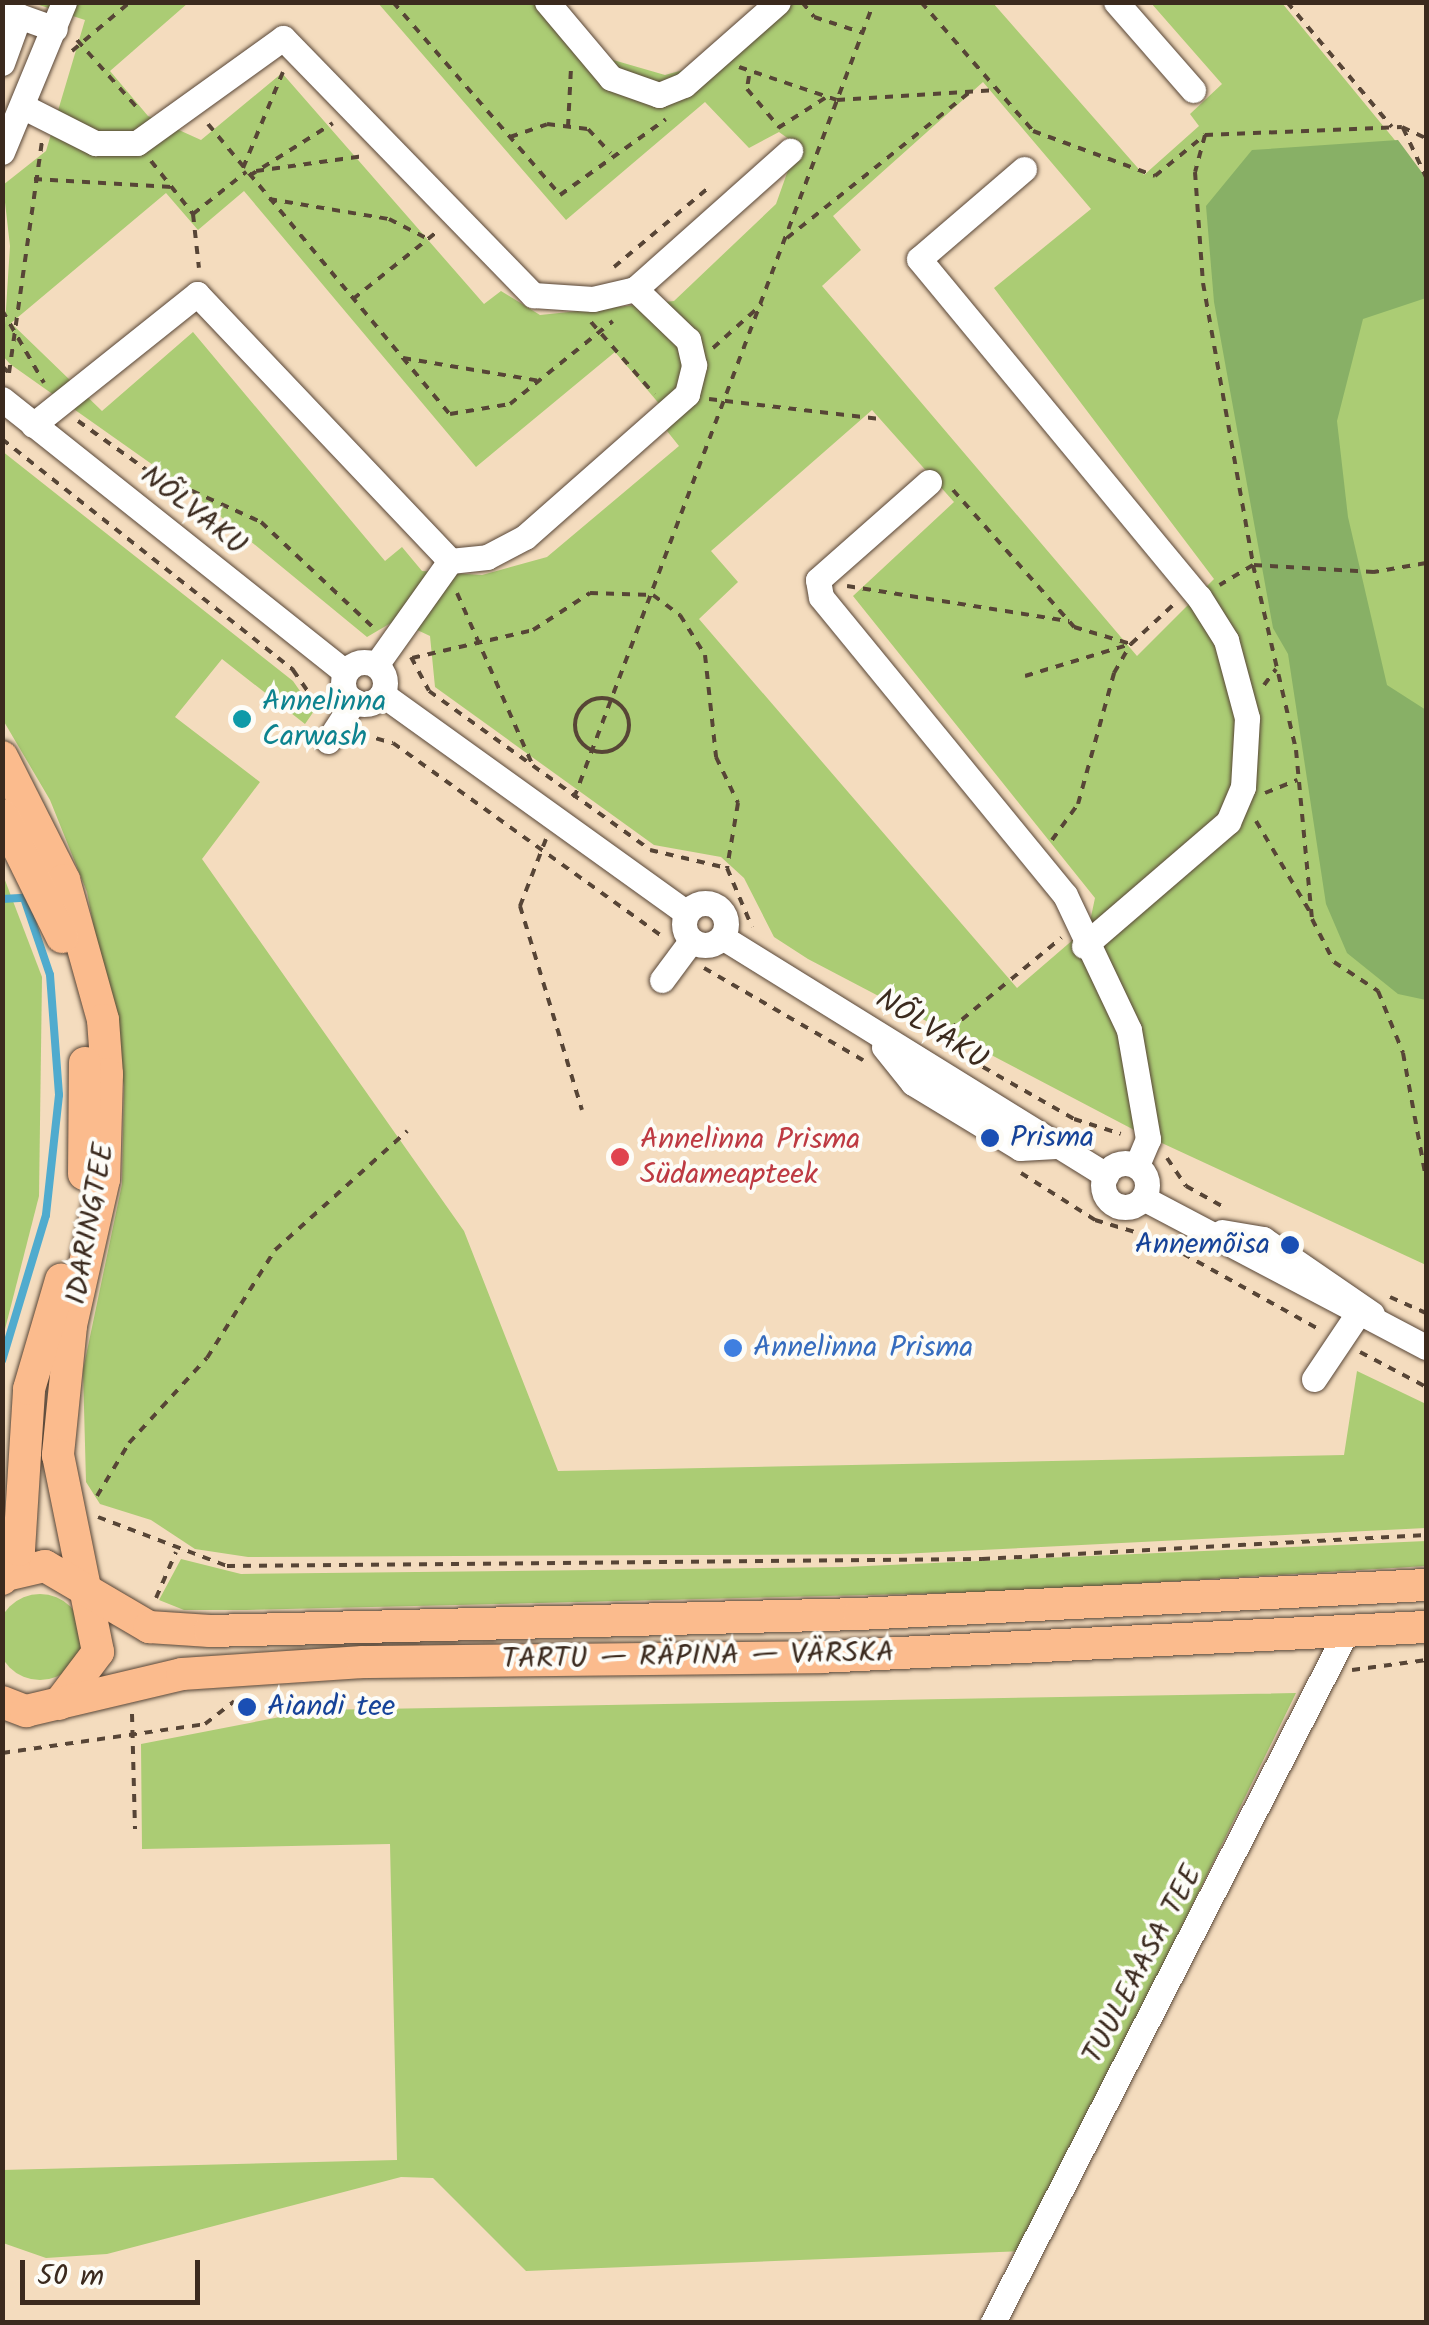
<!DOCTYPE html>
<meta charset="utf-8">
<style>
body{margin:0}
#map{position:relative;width:1429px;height:2325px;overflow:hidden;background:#f4dcbe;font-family:Kalam,sans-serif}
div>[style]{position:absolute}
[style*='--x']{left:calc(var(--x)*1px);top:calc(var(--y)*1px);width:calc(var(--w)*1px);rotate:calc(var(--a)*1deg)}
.green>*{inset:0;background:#abcc74}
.round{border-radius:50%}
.forest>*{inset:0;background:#88b066}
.stream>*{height:8px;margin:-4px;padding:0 4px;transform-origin:4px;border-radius:4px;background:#50abce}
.path>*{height:4px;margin-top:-2px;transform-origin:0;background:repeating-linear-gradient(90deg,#574536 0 8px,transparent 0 16px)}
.path>.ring{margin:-2px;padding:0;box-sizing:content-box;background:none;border:4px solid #574536;border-radius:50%}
.roads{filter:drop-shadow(0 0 2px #574536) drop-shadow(0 0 2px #574536)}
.minor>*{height:25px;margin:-12.5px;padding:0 12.5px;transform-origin:12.5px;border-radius:12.5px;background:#fff}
.minor>.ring{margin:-12.5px;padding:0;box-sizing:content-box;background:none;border:25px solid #fff;border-radius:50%}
.major>*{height:32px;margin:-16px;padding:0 16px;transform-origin:16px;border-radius:16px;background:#fbbb8d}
.dots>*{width:28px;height:28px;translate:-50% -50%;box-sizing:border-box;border:5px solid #fdfcf7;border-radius:50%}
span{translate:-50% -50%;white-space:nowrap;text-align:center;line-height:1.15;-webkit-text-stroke:8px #fdfcf7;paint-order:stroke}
.street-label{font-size:30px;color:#3b2a1e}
.culture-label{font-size:30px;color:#0d838f}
.left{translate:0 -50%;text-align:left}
.transit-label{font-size:30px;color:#164399}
.right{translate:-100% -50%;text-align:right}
.health-label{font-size:30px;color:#be3a42}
.shop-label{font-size:30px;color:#366cbe}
.frame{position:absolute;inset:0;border:5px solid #3b2a1e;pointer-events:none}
.scale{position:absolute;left:20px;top:2260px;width:180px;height:45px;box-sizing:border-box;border:5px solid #3b2a1e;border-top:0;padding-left:12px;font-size:30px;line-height:35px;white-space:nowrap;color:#3b2a1e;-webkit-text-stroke:8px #fdfcf7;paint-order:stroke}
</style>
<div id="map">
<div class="green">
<i style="clip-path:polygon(evenodd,33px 3px,188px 3px,110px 71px,148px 116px,201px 140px,282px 73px,484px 304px,501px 291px,540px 315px,674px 301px,776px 204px,797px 145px,779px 132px,749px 148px,705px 102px,566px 220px,378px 3px,544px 3px,589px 53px,665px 75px,720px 60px,790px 3px,993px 3px,1144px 175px,1199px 126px,1190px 114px,1222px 84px,1151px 3px,1282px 3px,1426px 178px,1426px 1265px,1138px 1132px,808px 959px,774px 937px,744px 878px,721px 857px,654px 845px,435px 687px,430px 636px,396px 620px,367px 637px,187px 489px,10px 364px,3px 356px,10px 246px,3px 185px,46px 151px,85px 20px,33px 3px,983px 82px,1091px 209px,994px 288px,1214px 579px,1137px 656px,822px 286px,861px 250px,833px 216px,983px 82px,33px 3px,244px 191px,476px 467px,615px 352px,673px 420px,667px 431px,679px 446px,547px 557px,482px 575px,422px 571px,402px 547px,385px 561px,193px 332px,102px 411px,11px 323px,166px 193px,198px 230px,244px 191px,33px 3px,872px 410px,954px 502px,853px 596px,1095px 898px,1089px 926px,1017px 988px,699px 619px,738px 582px,711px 551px,872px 410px)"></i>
<i style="clip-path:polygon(2px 451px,293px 681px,314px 711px,305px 724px,222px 659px,175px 717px,260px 782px,202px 859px,464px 1231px,558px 1471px,1344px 1455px,1357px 1371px,1426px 1404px,1426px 1528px,900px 1554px,248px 1557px,195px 1549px,151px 1520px,100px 1504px,86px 1482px,83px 1370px,122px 1184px,124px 1086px,87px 892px,50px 800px,3px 720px)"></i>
<i style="clip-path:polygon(3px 875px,42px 977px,39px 1196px,3px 1337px)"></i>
<i style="clip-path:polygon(1426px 1541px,1426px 1566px,995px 1592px,246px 1610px,184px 1610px,159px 1600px,181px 1559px,241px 1574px,844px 1567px)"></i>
<i class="round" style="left:-3px;top:1594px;width:86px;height:86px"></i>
<i style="clip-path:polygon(1296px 1693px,1023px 2251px,526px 2271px,433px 2178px,401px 2177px,107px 2254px,46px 2258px,3px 2243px,2px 2170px,397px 2160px,390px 1844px,142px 1849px,141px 1744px,316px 1710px)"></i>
</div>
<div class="forest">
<i style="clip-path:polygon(1398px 140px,1426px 178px,1426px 298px,1363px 319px,1337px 421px,1348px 517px,1387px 685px,1426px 710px,1426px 1000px,1398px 994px,1347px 953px,1326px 904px,1288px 654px,1273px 628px,1214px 302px,1206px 206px,1252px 150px)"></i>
</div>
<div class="stream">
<i style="--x:2;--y:899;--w:22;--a:-3"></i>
<i style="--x:24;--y:898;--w:81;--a:71.3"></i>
<i style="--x:50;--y:975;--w:120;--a:85.7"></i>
<i style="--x:59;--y:1095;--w:121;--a:96.2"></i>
<i style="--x:46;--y:1215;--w:152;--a:106.8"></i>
</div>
<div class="path">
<i style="--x:393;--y:2;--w:255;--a:49.1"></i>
<i style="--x:560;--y:195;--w:130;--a:-35.6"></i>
<i style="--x:802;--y:2;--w:19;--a:51"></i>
<i style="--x:814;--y:17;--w:52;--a:18.1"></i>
<i style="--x:921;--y:2;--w:171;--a:49"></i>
<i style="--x:1033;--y:131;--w:130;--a:20.2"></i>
<i style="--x:1155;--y:176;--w:65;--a:-39.4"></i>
<i style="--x:1205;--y:135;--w:197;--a:-2.3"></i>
<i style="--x:1402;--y:127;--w:26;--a:25"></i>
<i style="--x:1287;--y:2;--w:163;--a:50"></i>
<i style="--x:77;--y:40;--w:95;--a:48.4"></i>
<i style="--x:72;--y:51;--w:76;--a:-40.2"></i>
<i style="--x:739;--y:67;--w:103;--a:18.6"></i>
<i style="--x:837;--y:100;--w:160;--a:-3.6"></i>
<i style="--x:749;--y:76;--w:13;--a:99"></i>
<i style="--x:747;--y:89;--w:50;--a:49.9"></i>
<i style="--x:208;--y:124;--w:378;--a:50.2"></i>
<i style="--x:450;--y:414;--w:61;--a:-9.5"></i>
<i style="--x:510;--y:404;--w:132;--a:-38.9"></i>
<i style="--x:568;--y:127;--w:60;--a:-87.1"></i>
<i style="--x:778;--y:128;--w:56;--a:-32.6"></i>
<i style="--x:1403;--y:128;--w:54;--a:64.9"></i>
<i style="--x:1205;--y:135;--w:38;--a:105"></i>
<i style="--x:1195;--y:172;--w:111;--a:85.9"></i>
<i style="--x:1203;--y:283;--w:286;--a:79.9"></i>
<i style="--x:1253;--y:565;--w:39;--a:149"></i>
<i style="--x:510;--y:137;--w:39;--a:-19"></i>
<i style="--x:547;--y:124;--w:41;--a:7"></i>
<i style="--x:588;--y:129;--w:33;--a:47"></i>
<i style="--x:151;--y:161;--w:68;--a:51.6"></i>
<i style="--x:193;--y:214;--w:68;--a:-38.4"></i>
<i style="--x:243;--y:168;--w:104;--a:-67.4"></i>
<i style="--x:256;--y:171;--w:109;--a:-7.9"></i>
<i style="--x:249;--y:176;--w:99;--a:-32.2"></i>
<i style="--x:34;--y:179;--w:138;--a:3.3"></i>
<i style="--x:269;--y:199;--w:122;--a:9.5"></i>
<i style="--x:389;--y:219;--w:44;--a:27.1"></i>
<i style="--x:193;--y:214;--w:54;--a:83.7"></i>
<i style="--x:787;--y:238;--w:236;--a:-38.6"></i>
<i style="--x:614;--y:267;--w:121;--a:-40"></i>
<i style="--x:353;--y:299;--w:110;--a:-38.7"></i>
<i style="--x:2;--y:310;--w:84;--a:60.1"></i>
<i style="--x:591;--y:322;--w:96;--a:48.8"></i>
<i style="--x:713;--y:348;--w:66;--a:-41.9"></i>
<i style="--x:403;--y:358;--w:140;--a:9.5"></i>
<i style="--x:2;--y:366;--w:13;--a:45"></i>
<i style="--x:9;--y:373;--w:235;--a:-81.9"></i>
<i style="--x:709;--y:399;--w:170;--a:6.7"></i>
<i style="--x:78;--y:421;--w:86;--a:35.5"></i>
<i style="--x:148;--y:471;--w:124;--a:24.3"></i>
<i style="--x:261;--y:522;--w:154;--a:43.2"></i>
<i style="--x:2;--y:439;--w:372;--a:38.4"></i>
<i style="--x:293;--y:670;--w:47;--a:55.3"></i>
<i style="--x:953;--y:490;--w:183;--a:48.5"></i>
<i style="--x:1074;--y:627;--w:59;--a:16.6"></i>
<i style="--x:1131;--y:644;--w:57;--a:-42.9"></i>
<i style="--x:1426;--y:563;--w:53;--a:170.2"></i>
<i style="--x:1374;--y:572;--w:121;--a:-176.7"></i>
<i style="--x:1253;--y:565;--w:190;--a:76.9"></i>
<i style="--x:1296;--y:750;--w:170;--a:84.6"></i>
<i style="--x:1312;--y:919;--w:48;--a:62.9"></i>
<i style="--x:1334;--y:962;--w:53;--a:33.4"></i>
<i style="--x:1378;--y:991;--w:67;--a:68"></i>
<i style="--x:1403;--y:1053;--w:127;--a:79.6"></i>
<i style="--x:847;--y:586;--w:225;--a:9"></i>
<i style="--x:457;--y:593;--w:189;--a:66.3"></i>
<i style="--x:411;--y:657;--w:38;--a:62"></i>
<i style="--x:429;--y:691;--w:272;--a:35.7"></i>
<i style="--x:650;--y:850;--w:79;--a:13.2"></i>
<i style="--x:727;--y:868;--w:64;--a:67"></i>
<i style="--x:412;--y:658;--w:124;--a:-13"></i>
<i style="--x:533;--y:630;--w:68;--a:-33"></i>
<i style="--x:590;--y:593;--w:63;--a:1.8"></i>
<i style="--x:653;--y:595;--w:34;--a:37"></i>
<i style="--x:680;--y:615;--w:47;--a:58"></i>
<i style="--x:705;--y:655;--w:103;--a:83.8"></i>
<i style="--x:716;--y:757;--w:51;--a:64.4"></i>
<i style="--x:738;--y:803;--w:66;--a:99.6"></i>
<i style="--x:1025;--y:676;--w:111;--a:-16.8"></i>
<i style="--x:1264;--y:685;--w:20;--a:-53"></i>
<i class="ring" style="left:575px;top:698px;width:50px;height:50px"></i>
<i style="--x:361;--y:734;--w:33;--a:16"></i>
<i style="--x:393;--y:743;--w:332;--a:35.7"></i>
<i style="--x:1265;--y:793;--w:35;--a:-22"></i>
<i style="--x:574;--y:798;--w:851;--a:-69.35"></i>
<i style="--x:1256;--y:821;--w:106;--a:59.3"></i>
<i style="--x:546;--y:839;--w:72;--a:111.2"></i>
<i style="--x:520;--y:906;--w:213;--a:73.1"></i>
<i style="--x:1052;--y:840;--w:44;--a:-54.2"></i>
<i style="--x:1078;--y:804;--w:136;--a:-74.6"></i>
<i style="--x:1114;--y:673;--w:34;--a:-60"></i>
<i style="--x:704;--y:968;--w:184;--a:30.1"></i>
<i style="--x:937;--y:1040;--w:161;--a:-39.4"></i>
<i style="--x:969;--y:1059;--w:121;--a:29.7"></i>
<i style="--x:1074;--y:1119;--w:49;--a:17.7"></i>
<i style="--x:1167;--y:1158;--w:34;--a:56"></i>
<i style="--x:1186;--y:1186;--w:41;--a:29.1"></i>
<i style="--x:1021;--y:1173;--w:88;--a:32.4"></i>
<i style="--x:1095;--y:1220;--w:63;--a:16.7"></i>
<i style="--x:1155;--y:1238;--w:185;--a:29.1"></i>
<i style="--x:1390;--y:1297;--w:39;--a:24"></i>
<i style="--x:1360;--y:1352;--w:75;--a:27.9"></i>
<i style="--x:97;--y:1496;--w:62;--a:-58.9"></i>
<i style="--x:129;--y:1443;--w:115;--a:-47.5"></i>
<i style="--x:207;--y:1358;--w:128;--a:-57.8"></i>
<i style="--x:275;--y:1250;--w:178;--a:-42"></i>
<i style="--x:98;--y:1517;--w:138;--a:20.8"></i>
<i style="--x:227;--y:1566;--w:755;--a:-0.53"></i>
<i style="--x:982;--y:1559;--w:445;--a:-3.1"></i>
<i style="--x:156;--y:1598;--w:50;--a:-66.5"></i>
<i style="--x:1352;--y:1670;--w:75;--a:-7.7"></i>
<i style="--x:132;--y:1714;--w:115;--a:88.5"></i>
<i style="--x:2;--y:1753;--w:205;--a:-8.1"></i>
<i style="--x:205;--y:1724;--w:37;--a:-38"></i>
</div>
<div class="roads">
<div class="minor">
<i style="--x:547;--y:2;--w:99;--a:49.9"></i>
<i style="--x:611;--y:78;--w:51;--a:19.5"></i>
<i style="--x:659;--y:95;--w:27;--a:-22"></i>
<i style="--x:684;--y:85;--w:125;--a:-41.4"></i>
<i style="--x:1116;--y:2;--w:117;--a:48.8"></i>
<i style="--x:2;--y:10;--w:56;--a:19.7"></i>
<i style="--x:2;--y:63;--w:50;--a:-70.1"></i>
<i style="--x:24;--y:107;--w:80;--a:26.9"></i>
<i style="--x:95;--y:143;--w:42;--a:0"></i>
<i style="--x:137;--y:143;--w:180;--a:-35.7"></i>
<i style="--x:283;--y:38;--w:359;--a:45.8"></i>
<i style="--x:533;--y:295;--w:60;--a:3.8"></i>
<i style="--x:593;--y:299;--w:43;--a:-13.4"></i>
<i style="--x:2;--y:152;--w:162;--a:-67.5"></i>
<i style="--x:1024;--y:169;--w:138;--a:139.4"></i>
<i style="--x:919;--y:259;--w:439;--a:50.4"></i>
<i style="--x:1199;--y:597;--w:51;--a:57.9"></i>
<i style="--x:1226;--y:640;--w:81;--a:74.9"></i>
<i style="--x:1247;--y:718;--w:69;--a:93.3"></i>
<i style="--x:1243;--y:787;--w:38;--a:113"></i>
<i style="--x:1228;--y:822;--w:190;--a:139.3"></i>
<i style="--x:2;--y:399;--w:438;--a:38.5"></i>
<i style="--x:33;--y:425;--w:210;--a:-38.6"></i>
<i style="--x:197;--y:294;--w:368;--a:46.5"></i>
<i style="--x:450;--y:561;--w:37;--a:-6"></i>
<i style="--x:487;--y:557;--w:43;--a:-27.8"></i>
<i style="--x:525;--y:537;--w:216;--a:-41.4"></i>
<i style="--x:687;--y:394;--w:30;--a:-76"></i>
<i style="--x:694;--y:365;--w:26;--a:-103"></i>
<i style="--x:688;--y:340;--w:74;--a:-136.1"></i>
<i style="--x:635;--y:289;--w:208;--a:-41.7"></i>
<i style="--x:929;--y:482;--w:148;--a:138.6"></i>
<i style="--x:818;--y:580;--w:17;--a:80"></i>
<i style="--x:821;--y:597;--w:385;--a:50.7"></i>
<i style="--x:1065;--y:895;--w:149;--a:64.6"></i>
<i style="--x:1129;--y:1030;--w:111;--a:80.1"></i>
<i style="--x:1148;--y:1139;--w:28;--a:113"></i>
<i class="ring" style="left:343px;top:662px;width:17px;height:17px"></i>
<i style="--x:376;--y:665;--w:128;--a:-54.6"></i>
<i style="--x:382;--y:694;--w:375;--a:35.7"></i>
<i style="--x:328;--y:741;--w:48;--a:-57"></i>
<i class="ring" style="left:684px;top:903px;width:17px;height:17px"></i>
<i style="--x:722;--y:937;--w:452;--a:31.8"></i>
<i style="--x:662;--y:980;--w:49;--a:-53.4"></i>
<i style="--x:884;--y:1047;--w:46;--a:51.1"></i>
<i style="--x:913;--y:1083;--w:125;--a:31.3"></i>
<i style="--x:1020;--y:1148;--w:36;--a:-3"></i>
<i class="ring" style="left:1103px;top:1163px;width:19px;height:19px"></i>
<i style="--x:1143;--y:1198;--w:320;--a:27.8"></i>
<i style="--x:1222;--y:1232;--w:42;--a:9.7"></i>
<i style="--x:1263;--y:1239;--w:132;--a:34.5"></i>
<i style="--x:1314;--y:1379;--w:77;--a:-56.1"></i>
<i style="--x:993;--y:2322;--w:773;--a:-62.9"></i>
</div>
<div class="major">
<i style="--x:2;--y:757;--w:138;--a:63.2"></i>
<i style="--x:64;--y:880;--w:145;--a:74.4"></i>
<i style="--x:103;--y:1020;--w:54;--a:85.8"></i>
<i style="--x:107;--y:1074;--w:105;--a:91.6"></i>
<i style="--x:104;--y:1179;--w:151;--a:102.7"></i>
<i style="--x:71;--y:1326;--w:130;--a:95.8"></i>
<i style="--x:58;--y:1455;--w:201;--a:78.5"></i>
<i style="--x:98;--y:1652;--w:65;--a:126.9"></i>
<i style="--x:2;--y:815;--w:136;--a:63.8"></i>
<i style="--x:84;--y:1174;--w:111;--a:-89.5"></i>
<i style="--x:2;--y:1576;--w:44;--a:-13.1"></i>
<i style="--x:45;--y:1566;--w:121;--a:30.4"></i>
<i style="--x:149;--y:1627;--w:61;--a:3.8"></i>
<i style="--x:210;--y:1631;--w:649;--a:-1.5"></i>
<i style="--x:859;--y:1614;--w:568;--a:-2.93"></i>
<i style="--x:2;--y:1579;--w:34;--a:-60"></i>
<i style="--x:19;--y:1550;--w:161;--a:-86.4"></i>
<i style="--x:29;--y:1389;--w:114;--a:-73.6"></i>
<i style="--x:2;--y:1702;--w:26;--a:21"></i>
<i style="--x:26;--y:1711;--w:160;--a:-13.3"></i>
<i style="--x:182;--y:1674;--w:181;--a:-3.8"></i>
<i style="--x:363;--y:1662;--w:456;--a:-0.6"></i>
<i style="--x:819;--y:1657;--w:608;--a:-2.83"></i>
</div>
</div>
<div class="dots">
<i style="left:242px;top:719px;background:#0f9aa8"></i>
<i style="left:990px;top:1138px;background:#1a4fb4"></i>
<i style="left:620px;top:1157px;background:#e0444e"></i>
<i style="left:1290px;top:1245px;background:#1a4fb4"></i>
<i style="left:733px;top:1348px;background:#3f7fe0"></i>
<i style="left:247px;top:1707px;background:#1a4fb4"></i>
</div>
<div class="street-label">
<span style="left:193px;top:511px;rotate:38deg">NÕLVAKU</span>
<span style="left:931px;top:1030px;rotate:32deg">NÕLVAKU</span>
<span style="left:91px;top:1224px;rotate:-80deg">IDARINGTEE</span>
<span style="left:698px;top:1657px;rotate:-1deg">TARTU — RÄPINA — VÄRSKA</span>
<span style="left:1143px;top:1965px;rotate:-62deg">TUULEAASA TEE</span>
</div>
<div class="culture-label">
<span class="left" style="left:262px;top:719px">Annelinna<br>Carwash</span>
</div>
<div class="transit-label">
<span class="left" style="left:1010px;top:1138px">Prisma</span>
<span class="right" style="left:1270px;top:1245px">Annemõisa</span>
<span class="left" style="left:267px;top:1707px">Aiandi tee</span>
</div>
<div class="health-label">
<span class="left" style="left:640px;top:1157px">Annelinna Prisma<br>Südameapteek</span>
</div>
<div class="shop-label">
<span class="left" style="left:753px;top:1348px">Annelinna Prisma</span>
</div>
<div class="frame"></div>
<div class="scale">50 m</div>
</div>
